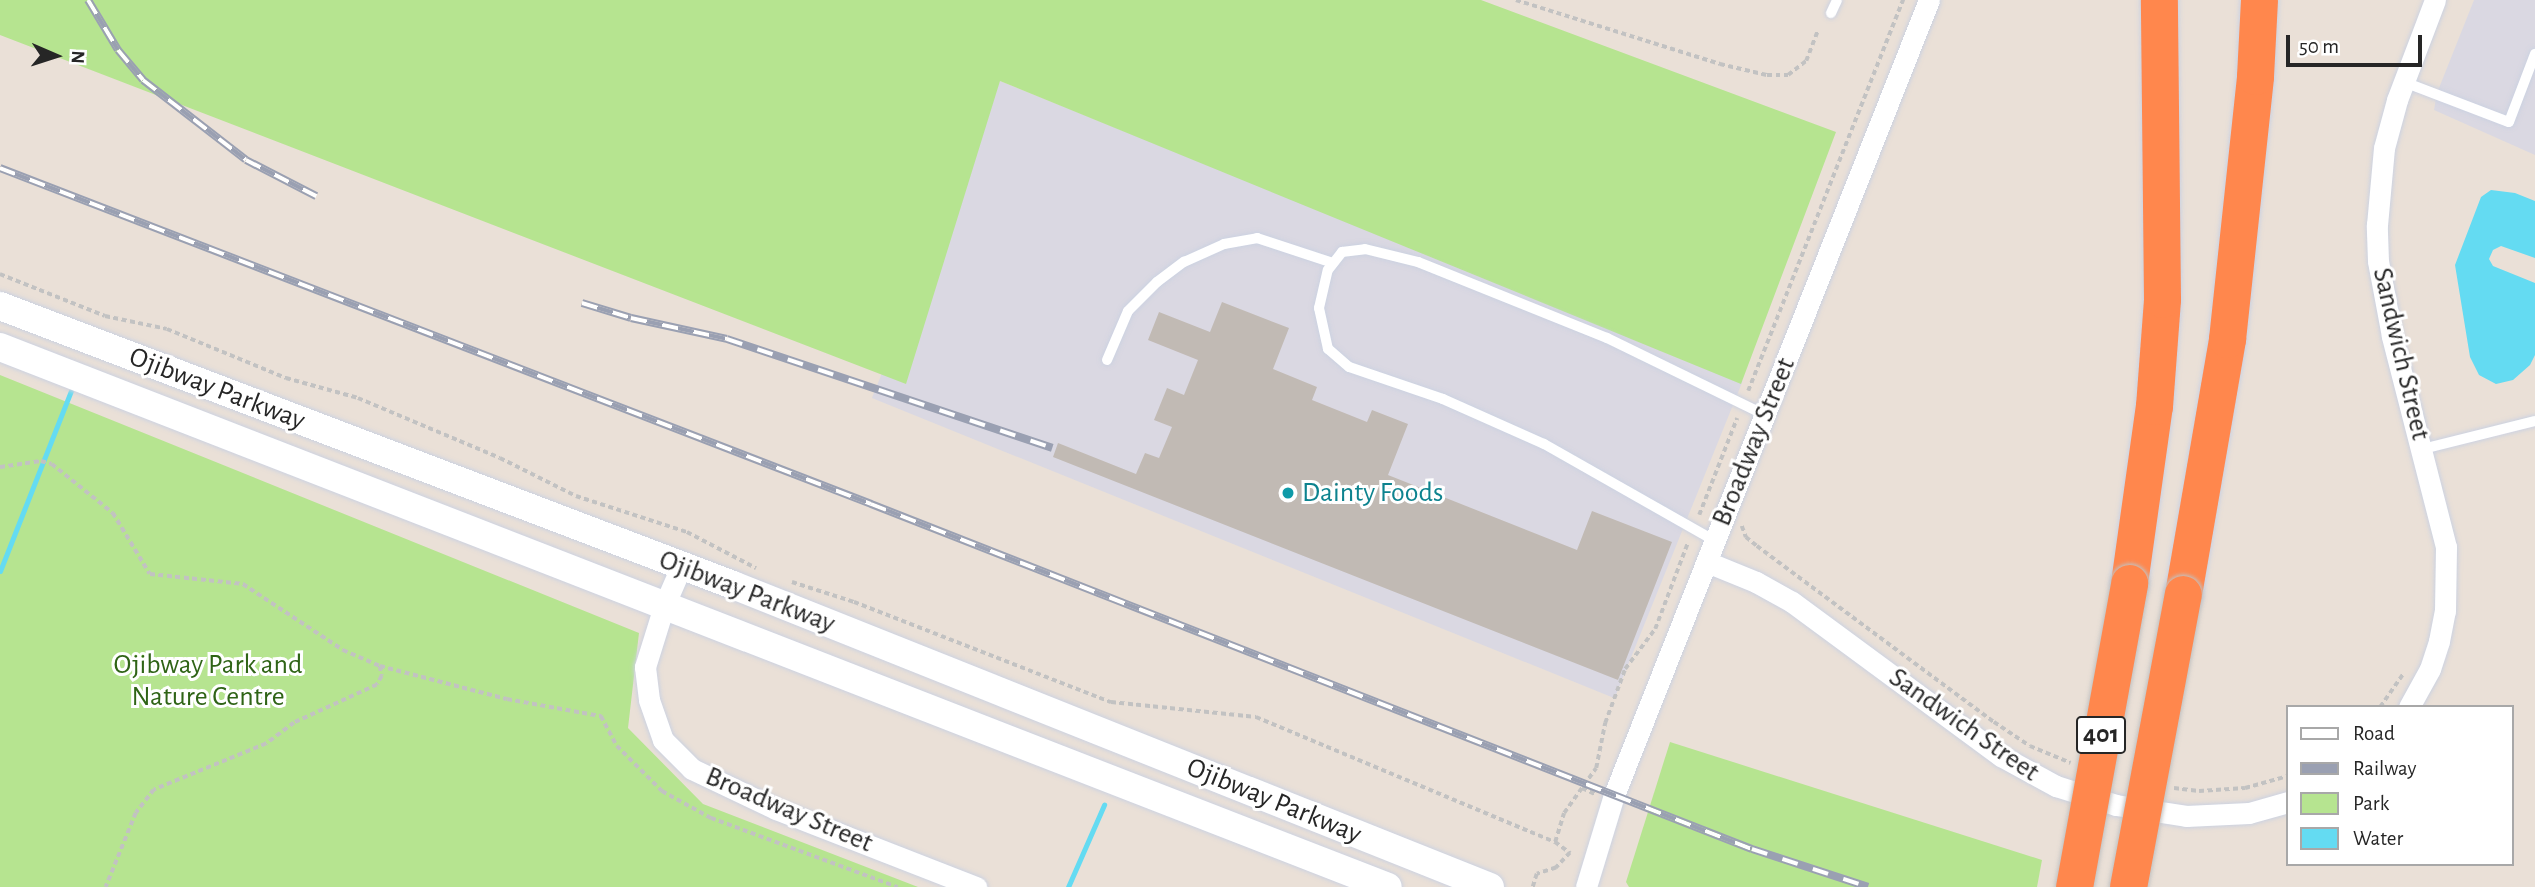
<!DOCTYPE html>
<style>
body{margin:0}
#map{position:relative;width:2535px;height:887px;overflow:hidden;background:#eae0d7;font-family:"Alegreya Sans",sans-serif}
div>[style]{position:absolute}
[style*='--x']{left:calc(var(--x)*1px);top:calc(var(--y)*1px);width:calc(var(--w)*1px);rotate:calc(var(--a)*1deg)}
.industrial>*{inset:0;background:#dad8e2;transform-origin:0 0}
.green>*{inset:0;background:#b6e490}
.water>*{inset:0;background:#64dbf2}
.stream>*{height:5px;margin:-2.5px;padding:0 2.5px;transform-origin:2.5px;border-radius:2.5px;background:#64dbf2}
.building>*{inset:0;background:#c1bab4}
.path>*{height:3.5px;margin-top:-1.75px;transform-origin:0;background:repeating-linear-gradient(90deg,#c2c2c2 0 5px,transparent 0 8.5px)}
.roads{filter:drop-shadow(0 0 2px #ccd2e1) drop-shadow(0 0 2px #ccd2e1)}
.service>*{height:10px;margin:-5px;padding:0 5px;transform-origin:5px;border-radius:5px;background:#fff}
.minor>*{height:21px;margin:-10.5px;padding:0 10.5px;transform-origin:10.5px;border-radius:10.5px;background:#fff}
.secondary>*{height:28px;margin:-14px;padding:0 14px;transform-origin:14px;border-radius:14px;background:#fff}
.motorway>*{height:37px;margin:-18.5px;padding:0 18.5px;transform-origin:18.5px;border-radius:18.5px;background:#ff874d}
.rail>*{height:8px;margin-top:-4px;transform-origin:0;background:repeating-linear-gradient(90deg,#fff 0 16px,#9aa0b2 0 32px);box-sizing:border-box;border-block:2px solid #9aa0b2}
.bridges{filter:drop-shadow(0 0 2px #c2c2c2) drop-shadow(0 0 2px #c2c2c2)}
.motorway-bridge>*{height:37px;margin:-18.5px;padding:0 18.5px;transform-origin:18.5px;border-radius:18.5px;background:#ff874d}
.dots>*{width:19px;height:19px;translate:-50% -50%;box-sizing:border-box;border:4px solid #fff;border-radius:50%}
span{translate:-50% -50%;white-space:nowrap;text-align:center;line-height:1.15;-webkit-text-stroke:6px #fff;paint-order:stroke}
.shield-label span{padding:2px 5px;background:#fff;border:2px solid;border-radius:5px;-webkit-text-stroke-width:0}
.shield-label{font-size:26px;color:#262626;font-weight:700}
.street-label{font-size:28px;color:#262626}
.culture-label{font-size:28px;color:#0d838f}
.left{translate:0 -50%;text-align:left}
.park-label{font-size:28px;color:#2f6416}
.legend{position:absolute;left:2286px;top:705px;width:228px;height:161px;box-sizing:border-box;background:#fff;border:2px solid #a8a8a8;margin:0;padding:9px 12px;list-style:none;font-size:21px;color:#262626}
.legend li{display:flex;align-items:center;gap:14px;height:35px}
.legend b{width:35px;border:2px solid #a8a8a8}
.north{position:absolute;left:21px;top:21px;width:70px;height:70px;-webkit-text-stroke:5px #fff;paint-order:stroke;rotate:93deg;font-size:19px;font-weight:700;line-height:28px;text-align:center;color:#262626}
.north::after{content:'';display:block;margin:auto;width:24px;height:32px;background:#262626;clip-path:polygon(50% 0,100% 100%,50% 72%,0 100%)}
.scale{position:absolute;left:2286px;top:35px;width:136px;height:32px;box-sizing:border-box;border:4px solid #262626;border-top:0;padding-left:9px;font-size:21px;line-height:24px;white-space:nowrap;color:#262626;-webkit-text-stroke:5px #fff;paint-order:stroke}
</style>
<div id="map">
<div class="industrial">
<i style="clip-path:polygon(2474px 0,2535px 0,2535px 155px,2434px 110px,2437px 93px)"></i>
<i style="left:1000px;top:81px;width:801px;height:342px;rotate:22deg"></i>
</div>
<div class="green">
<i style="clip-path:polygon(0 0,1481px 0,1836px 132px,1741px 384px,1000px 81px,906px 384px,0 35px)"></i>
<i style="clip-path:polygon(0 375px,639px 633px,628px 728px,703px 804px,918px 887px,0 887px)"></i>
<i style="clip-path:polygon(1670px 742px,2042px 860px,2037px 887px,1629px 887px,1626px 882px)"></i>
</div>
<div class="water">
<i style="clip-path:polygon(2491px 190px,2515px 193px,2535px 201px,2535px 258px,2501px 246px,2493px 250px,2489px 259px,2493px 266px,2535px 283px,2535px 355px,2530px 365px,2513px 380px,2496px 384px,2479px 375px,2470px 357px,2455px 265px,2481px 197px)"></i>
</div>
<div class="stream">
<i style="--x:0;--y:571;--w:193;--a:-68.5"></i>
<i style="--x:1068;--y:887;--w:90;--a:-66.3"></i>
</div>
<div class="building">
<i style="clip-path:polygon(1222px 302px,1289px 328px,1273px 369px,1317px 387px,1312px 400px,1367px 422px,1372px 410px,1408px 424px,1388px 475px,1577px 550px,1592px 511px,1672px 542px,1618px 680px,1053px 457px,1058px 443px,1136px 474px,1145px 453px,1159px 458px,1172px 427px,1154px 420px,1167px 388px,1184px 395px,1198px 360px,1148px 340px,1159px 312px,1210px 332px)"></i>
</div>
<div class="path">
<i style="--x:1516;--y:0;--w:214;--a:17.4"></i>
<i style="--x:1720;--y:64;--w:48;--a:13.2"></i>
<i style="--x:1767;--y:75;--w:21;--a:0"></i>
<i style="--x:1788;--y:75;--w:23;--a:-38"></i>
<i style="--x:1806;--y:61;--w:33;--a:-69"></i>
<i style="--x:0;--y:274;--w:113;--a:21.8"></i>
<i style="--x:105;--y:316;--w:63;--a:11.8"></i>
<i style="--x:167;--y:329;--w:129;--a:22.4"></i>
<i style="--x:286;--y:378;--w:75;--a:15.5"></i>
<i style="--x:358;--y:398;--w:154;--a:22.9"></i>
<i style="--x:500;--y:458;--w:85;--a:26.6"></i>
<i style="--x:576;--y:496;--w:117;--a:18"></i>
<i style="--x:687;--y:532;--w:78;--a:27.6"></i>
<i style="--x:1748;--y:391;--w:421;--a:-68.4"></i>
<i style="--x:0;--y:467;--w:41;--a:-8.3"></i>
<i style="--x:41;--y:461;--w:11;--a:15"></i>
<i style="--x:52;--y:464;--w:78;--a:38.8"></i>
<i style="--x:113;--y:513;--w:71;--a:58.8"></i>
<i style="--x:150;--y:574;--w:94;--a:6.1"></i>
<i style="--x:243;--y:584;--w:120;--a:33.4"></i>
<i style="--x:343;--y:650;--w:40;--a:23.4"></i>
<i style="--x:380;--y:666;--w:10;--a:79"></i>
<i style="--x:382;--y:676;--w:10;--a:119"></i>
<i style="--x:377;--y:685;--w:91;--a:155.4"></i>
<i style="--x:294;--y:723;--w:35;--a:143"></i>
<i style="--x:266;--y:744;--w:121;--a:157.7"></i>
<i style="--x:154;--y:790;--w:29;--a:128"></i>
<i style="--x:136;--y:813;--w:80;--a:112.1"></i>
<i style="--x:1699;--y:515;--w:104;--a:-68.6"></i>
<i style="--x:1742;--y:526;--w:12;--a:70"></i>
<i style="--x:1746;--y:537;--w:14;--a:39"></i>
<i style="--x:1757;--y:546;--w:295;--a:36.6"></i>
<i style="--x:1994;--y:722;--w:43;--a:33.7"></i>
<i style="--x:2030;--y:746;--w:44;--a:22.5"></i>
<i style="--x:792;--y:582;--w:65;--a:17.9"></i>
<i style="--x:854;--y:602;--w:276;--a:21.3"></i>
<i style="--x:1111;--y:702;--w:146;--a:5.9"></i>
<i style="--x:1256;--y:717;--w:324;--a:22.7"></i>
<i style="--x:1555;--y:842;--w:19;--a:36"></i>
<i style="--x:1570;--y:853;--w:21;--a:133"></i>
<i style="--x:1556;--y:868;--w:20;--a:162"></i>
<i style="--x:1537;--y:874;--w:14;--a:107"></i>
<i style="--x:380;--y:666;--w:131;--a:14.6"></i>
<i style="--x:507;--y:699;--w:96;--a:10.3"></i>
<i style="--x:601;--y:716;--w:34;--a:62"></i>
<i style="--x:617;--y:746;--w:64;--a:45"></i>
<i style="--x:662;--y:791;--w:56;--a:28.9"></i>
<i style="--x:711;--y:818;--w:199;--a:20.3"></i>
<i style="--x:2380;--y:707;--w:40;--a:-55.1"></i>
<i style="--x:1582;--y:788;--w:14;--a:25"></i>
<i style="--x:2174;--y:788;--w:25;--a:7"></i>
<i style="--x:2199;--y:791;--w:46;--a:-3.7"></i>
<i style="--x:2245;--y:788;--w:45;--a:-15.6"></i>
<i style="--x:1555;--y:842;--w:30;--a:-73"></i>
<i style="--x:1564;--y:813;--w:55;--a:-54.6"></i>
<i style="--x:1596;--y:768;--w:46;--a:-78.7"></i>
<i style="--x:1605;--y:723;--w:58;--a:-69.7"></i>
<i style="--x:1625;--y:669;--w:50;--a:-53.1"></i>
<i style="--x:1655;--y:629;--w:93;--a:-69.2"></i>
</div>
<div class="roads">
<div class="service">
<i style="--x:1831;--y:13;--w:14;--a:-65"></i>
<i style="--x:2404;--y:82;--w:112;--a:20.9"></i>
<i style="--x:2509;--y:122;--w:73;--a:-69.1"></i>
<i style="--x:1107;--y:360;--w:53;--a:-66.8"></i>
<i style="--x:1128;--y:311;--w:41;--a:-45"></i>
<i style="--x:1157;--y:282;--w:34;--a:-37"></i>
<i style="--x:1184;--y:262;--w:44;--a:-24.2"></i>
<i style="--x:1224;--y:244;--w:34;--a:-10"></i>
<i style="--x:1257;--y:238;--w:80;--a:18.2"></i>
<i style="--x:2423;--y:449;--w:115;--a:-14"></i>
<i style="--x:1715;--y:541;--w:197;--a:-150.4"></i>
<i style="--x:1544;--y:444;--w:111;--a:-156"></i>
<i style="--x:1443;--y:399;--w:99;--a:-161.2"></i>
<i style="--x:1349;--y:367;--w:28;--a:-139"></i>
<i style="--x:1328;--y:349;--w:42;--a:-102.4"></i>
<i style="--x:1319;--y:308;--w:39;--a:-77"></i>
<i style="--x:1328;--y:270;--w:23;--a:-52"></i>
<i style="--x:1342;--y:252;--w:23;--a:-7"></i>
<i style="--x:1365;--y:249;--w:55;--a:13.8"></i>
<i style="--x:1418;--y:262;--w:204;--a:21.9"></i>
<i style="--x:1607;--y:338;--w:176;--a:26"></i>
</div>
<div class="minor">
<i style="--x:1707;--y:562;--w:53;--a:22.2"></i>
<i style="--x:1756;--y:582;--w:41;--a:29.1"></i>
<i style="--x:1792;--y:602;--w:260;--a:36.4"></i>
<i style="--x:2001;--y:756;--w:63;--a:28.6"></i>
<i style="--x:2056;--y:786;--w:63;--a:17.6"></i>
<i style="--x:2116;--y:805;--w:71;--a:8.9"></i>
<i style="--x:2186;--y:816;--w:63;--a:-2.7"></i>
<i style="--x:2249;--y:813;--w:41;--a:-15.8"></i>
<i style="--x:681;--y:567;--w:43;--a:113.6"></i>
<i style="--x:664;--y:606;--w:64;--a:107.3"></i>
<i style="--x:645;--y:667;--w:33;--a:83"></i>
<i style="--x:649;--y:700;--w:42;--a:70.7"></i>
<i style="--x:663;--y:740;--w:41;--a:45"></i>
<i style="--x:692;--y:769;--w:93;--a:25.5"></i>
<i style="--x:776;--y:809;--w:215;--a:21.3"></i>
<i style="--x:2409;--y:707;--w:43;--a:-61.1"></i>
<i style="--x:2430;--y:669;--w:29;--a:-72"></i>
<i style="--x:2439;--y:641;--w:31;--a:-79"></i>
<i style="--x:2445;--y:611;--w:64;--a:-89.1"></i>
<i style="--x:2446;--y:547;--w:218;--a:-104.4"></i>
<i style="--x:2392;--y:336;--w:76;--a:-100.6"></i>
<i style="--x:2378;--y:261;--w:36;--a:-92"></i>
<i style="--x:2377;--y:225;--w:77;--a:-84.8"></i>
<i style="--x:2384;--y:148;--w:50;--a:-74.8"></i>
<i style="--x:2397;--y:100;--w:107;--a:-69.2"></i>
<i style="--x:1586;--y:887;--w:96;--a:-73.1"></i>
<i style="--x:1614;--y:795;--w:855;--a:-68.39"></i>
</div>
<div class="secondary">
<i style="--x:0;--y:306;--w:784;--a:20.84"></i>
<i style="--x:733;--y:585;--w:815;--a:21.75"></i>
<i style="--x:0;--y:347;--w:1489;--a:21.26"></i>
</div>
<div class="motorway">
<i style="--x:2129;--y:583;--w:179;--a:-82"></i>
<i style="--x:2154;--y:406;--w:107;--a:-85.7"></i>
<i style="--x:2162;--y:299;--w:299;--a:-90.6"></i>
<i style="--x:2183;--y:594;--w:259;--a:-80.2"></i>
<i style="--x:2227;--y:339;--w:264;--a:-83.9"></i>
<i style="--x:2255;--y:76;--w:76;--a:-87"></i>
</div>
</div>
<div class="rail">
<i style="--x:88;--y:0;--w:58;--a:59"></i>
<i style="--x:118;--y:50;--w:39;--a:50"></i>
<i style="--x:143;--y:80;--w:130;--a:37.8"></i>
<i style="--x:246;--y:160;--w:79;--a:27.2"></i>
<i style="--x:0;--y:168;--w:934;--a:21.09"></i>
<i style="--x:871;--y:504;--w:946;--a:21.39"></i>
<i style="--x:1752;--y:849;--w:122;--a:18.1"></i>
<i style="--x:582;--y:303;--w:51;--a:17"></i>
<i style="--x:631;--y:318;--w:98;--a:12.3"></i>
<i style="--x:727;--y:339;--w:343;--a:18.5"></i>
</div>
<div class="bridges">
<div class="motorway-bridge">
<i style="--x:2074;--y:887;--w:309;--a:-79.7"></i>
<i style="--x:2128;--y:887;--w:298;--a:-79.4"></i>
</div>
</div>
<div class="dots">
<i style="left:1288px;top:493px;background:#0f9aa8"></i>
</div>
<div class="shield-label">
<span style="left:2101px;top:735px">401</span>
</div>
<div class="street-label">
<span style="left:2401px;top:354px;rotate:77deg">Sandwich Street</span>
<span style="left:217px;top:389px;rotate:21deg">Ojibway Parkway</span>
<span style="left:1754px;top:442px;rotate:-68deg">Broadway Street</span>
<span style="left:747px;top:592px;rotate:21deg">Ojibway Parkway</span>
<span style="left:1964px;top:725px;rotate:35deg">Sandwich Street</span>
<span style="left:1274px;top:801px;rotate:22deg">Ojibway Parkway</span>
<span style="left:789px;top:810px;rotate:23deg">Broadway Street</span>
</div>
<div class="culture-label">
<span class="left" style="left:1302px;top:493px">Dainty Foods</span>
</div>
<div class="park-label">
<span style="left:208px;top:681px">Ojibway Park and<br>Nature Centre</span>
</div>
<ul class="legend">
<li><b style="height:9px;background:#fff"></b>Road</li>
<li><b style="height:9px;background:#9aa0b2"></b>Railway</li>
<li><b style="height:19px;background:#b6e490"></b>Park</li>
<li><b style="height:19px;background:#64dbf2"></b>Water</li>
</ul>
<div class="north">N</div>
<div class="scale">50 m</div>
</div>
